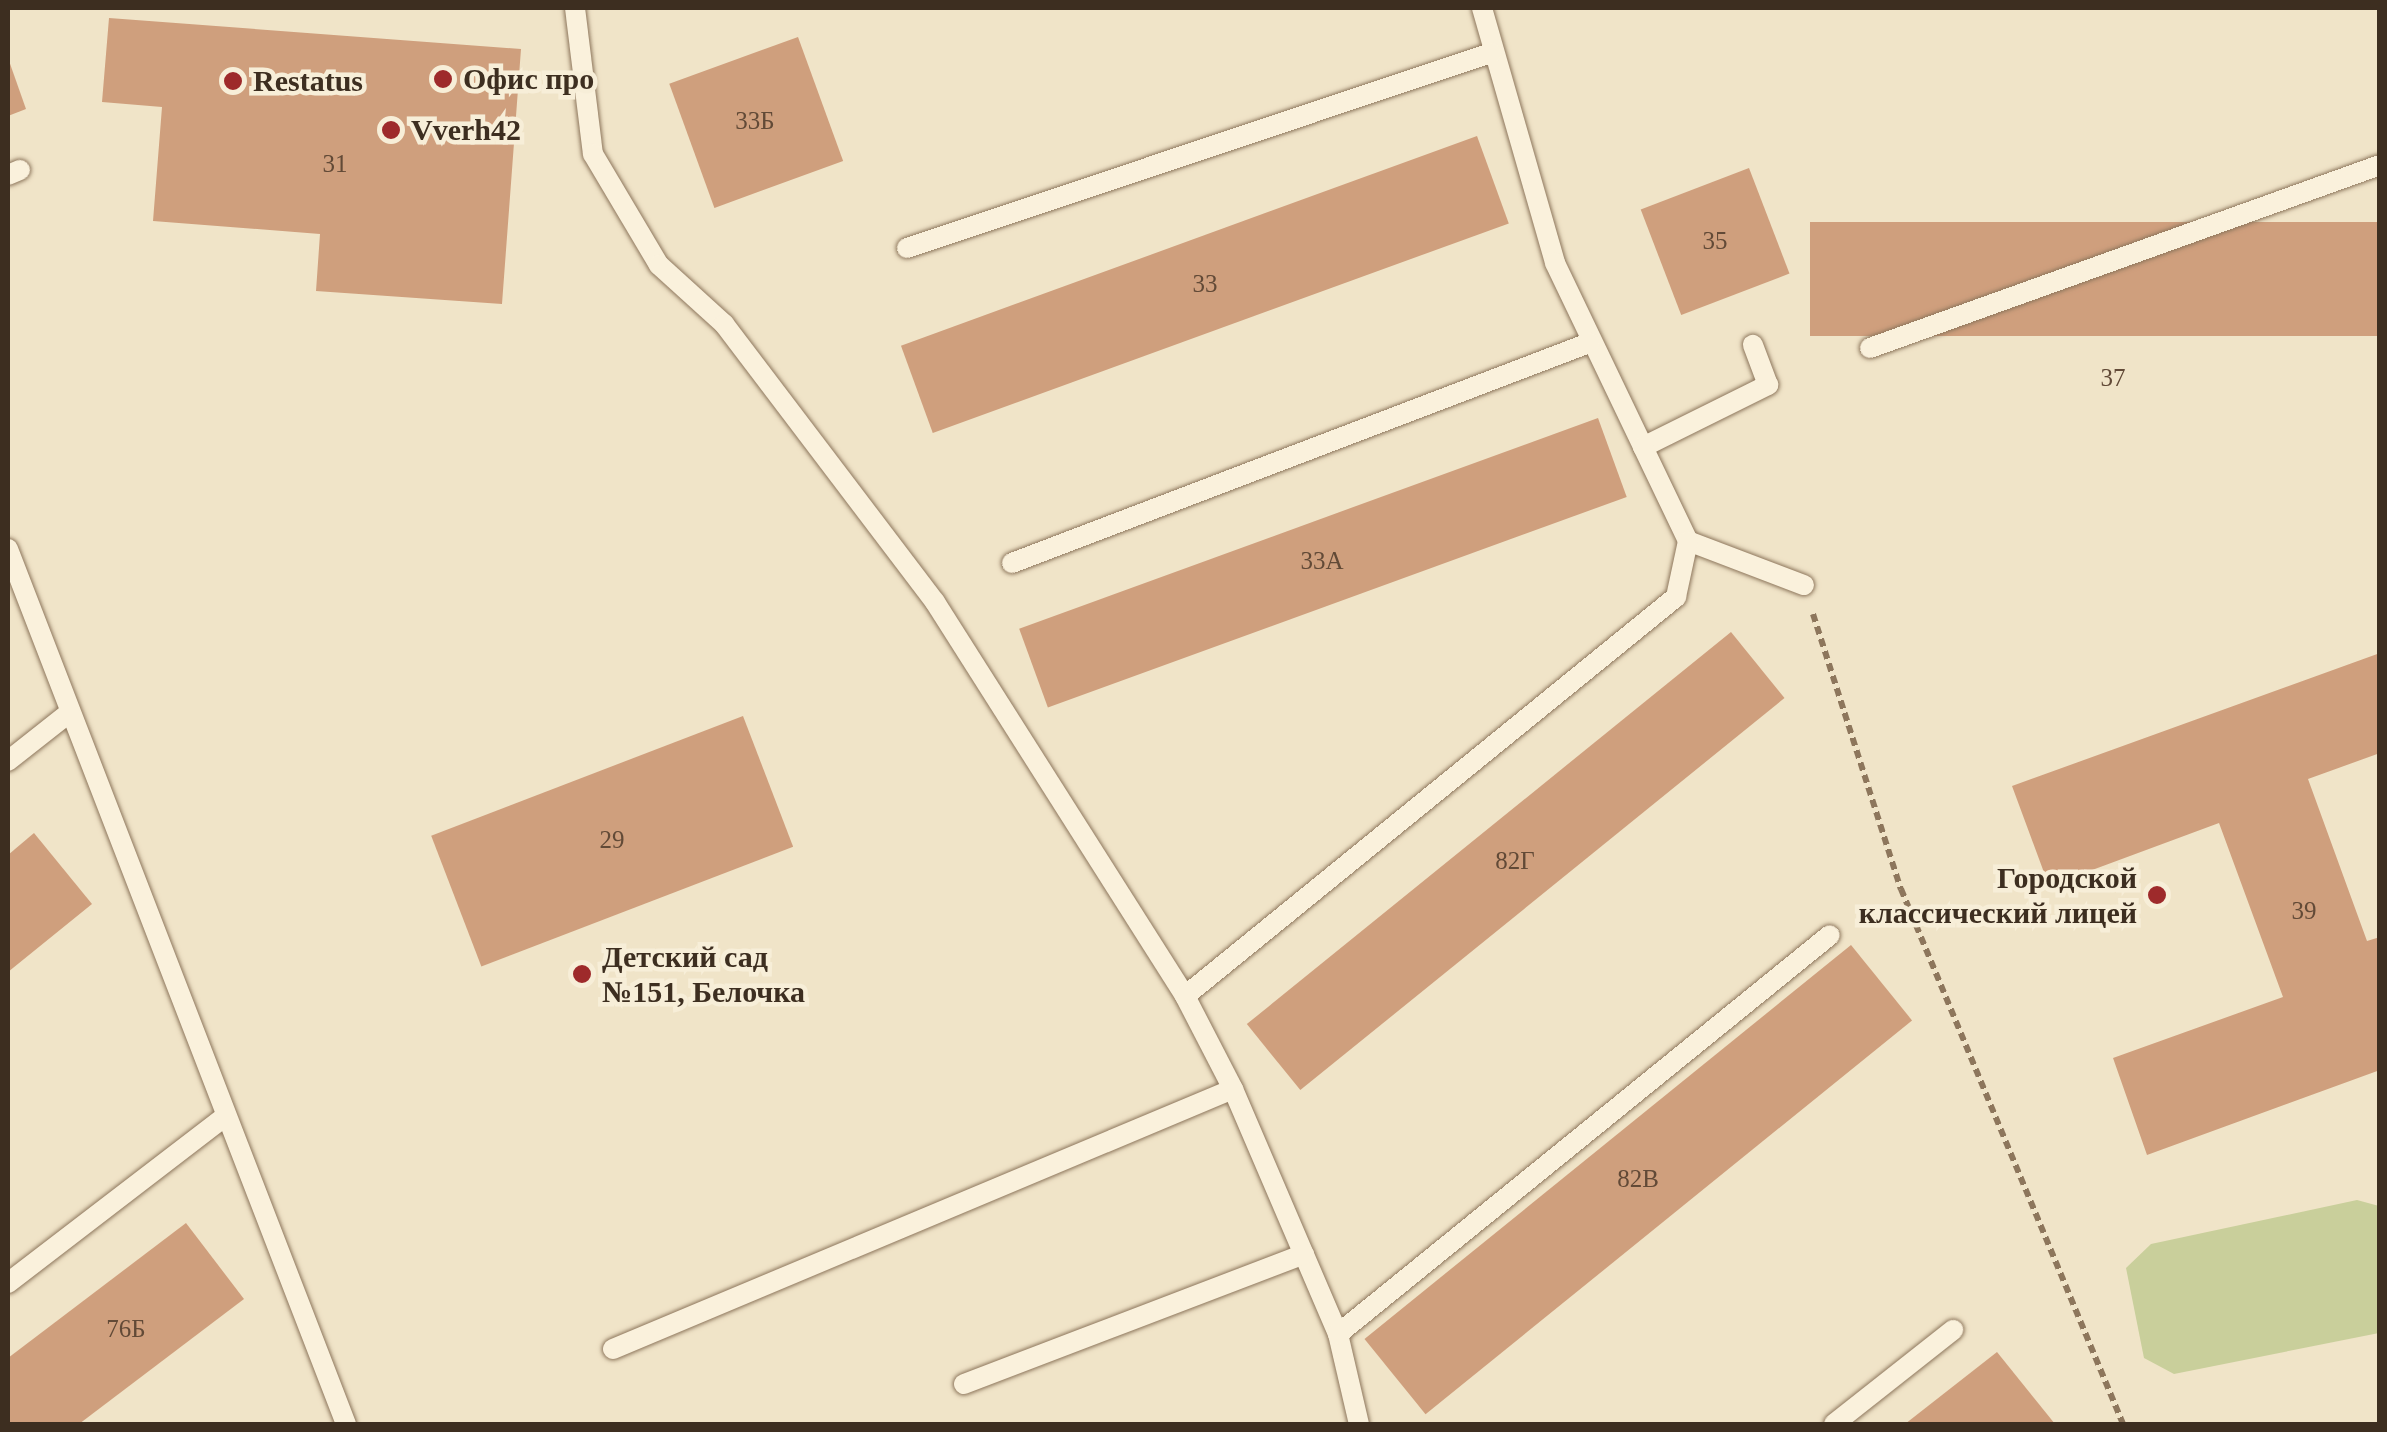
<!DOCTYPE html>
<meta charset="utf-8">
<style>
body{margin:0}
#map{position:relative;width:2387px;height:1432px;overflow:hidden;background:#f0e4c8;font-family:Georgia,serif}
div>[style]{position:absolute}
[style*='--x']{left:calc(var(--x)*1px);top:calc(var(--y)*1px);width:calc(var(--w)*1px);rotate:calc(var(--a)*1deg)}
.green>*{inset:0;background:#c9cf9b}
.building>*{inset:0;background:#cf9f7d;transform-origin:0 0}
.path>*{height:6px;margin-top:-3px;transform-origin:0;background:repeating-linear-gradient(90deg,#8d765c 0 8px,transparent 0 13px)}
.roads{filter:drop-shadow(0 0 2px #8d765c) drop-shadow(0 0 2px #8d765c)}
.lane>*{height:20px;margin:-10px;padding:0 10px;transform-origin:10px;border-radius:10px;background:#faf1dc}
.dots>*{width:28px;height:28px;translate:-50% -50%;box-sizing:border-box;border:5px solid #f7eed8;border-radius:50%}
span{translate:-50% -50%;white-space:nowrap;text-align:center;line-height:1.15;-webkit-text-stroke:9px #f7eed8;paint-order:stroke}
.number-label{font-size:25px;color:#624a37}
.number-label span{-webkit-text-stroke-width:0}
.poi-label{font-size:30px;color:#3d2e20;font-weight:700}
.left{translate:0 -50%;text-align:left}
.right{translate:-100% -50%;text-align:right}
.frame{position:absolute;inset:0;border:10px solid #3d2e20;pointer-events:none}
</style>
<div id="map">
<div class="green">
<i style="clip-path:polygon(2357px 1200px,2379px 1206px,2379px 1333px,2174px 1374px,2144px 1358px,2126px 1268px,2151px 1244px)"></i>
</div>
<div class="building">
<i style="clip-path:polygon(109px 18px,521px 49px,502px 304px,316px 291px,320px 234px,153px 221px,162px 107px,102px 102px)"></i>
<i style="left:798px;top:37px;width:132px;height:137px;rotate:70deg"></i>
<i style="clip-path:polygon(8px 58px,26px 109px,8px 116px)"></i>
<i style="left:1477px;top:136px;width:93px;height:613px;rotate:70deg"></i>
<i style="left:1749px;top:168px;width:113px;height:116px;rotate:69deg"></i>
<i style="left:2380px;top:222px;width:114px;height:570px;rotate:90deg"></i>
<i style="left:1598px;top:418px;width:84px;height:616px;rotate:70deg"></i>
<i style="left:1731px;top:632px;width:85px;height:623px;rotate:51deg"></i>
<i style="clip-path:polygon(2380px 653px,2380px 753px,2308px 779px,2367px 941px,2380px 937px,2380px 1070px,2147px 1155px,2113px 1058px,2283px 997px,2219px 823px,2049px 886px,2012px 786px)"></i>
<i style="left:743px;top:716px;width:140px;height:334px;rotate:69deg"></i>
<i style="clip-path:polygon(34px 833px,92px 904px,8px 972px,8px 855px)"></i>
<i style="left:1851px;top:945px;width:97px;height:626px;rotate:51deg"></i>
<i style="clip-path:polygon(186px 1223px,244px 1299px,79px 1424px,8px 1424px,8px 1358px)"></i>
<i style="clip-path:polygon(1997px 1352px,2055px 1424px,1905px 1424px)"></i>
</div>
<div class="path">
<i style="--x:1813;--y:614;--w:289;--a:72.3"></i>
<i style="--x:1901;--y:889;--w:579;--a:67.46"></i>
</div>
<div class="roads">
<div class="lane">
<i style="--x:575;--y:8;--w:147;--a:83"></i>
<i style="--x:593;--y:154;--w:129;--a:59.3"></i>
<i style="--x:659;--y:265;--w:88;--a:42.2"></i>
<i style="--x:724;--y:324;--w:349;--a:52.8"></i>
<i style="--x:935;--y:602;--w:467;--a:57.6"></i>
<i style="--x:1185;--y:996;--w:105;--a:62.7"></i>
<i style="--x:1233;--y:1089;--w:267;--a:66.8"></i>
<i style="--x:1338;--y:1334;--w:92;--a:76.9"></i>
<i style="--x:1482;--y:8;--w:265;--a:74"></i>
<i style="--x:1555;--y:263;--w:204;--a:64.4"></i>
<i style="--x:1643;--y:447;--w:140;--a:-26.4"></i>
<i style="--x:1768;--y:385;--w:43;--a:-110.6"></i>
<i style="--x:8;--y:175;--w:13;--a:-23"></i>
<i style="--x:907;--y:248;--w:616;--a:-18.46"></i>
<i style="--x:1870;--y:348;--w:542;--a:-19.74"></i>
<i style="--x:1643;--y:447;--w:104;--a:64.4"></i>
<i style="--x:1688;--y:541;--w:124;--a:20.8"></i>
<i style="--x:8;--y:549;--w:938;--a:68.88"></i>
<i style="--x:1012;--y:563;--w:618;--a:-20.87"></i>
<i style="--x:8;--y:761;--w:79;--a:-38.3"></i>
<i style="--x:1185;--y:996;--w:633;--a:-39.1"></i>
<i style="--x:1676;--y:597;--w:57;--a:-77.9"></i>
<i style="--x:8;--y:1283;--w:275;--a:-37.5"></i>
<i style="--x:1338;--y:1334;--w:633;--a:-39.04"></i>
<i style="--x:613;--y:1349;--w:672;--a:-22.75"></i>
<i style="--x:964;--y:1384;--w:364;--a:-20.9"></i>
<i style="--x:1834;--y:1424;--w:152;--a:-38.3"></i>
</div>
</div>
<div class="dots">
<i style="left:443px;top:79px;background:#9e2a2b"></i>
<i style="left:233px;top:81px;background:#9e2a2b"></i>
<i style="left:391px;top:130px;background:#9e2a2b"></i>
<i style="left:2157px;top:895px;background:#9e2a2b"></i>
<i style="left:582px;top:974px;background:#9e2a2b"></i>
</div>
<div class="number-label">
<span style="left:755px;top:121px">33Б</span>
<span style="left:335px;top:164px">31</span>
<span style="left:1715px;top:241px">35</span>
<span style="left:1205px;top:284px">33</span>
<span style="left:2113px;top:378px">37</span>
<span style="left:1322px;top:561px">33А</span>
<span style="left:612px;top:840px">29</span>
<span style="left:1515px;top:861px">82Г</span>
<span style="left:2304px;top:911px">39</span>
<span style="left:1638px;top:1179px">82В</span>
<span style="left:126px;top:1329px">76Б</span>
</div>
<div class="poi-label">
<span class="left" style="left:463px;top:79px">Офис про</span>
<span class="left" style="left:253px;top:81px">Restatus</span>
<span class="left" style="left:411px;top:130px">Vverh42</span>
<span class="right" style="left:2137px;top:895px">Городской<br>классический лицей</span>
<span class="left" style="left:602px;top:974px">Детский сад<br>№151, Белочка</span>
</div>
<div class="frame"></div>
</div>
